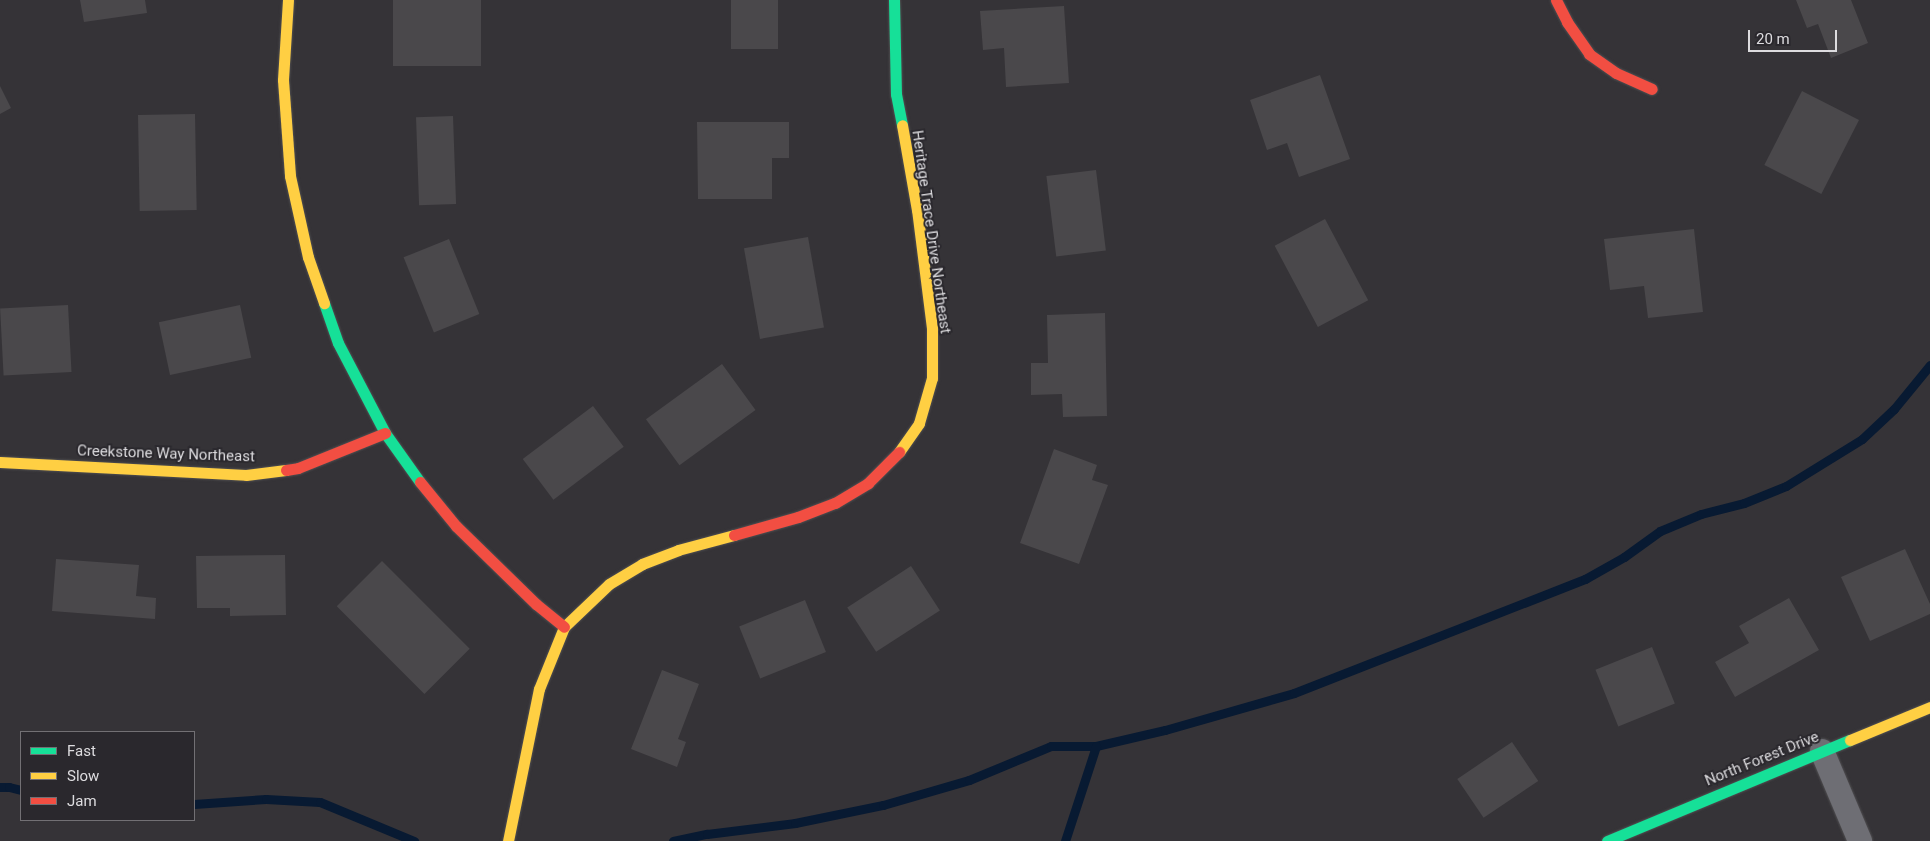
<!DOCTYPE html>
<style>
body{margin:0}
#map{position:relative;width:1930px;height:841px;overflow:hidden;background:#353337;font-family:Roboto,sans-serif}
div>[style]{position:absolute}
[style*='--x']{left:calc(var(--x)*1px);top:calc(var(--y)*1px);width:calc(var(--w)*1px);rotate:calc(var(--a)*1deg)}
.stream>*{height:9px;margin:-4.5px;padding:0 4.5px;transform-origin:4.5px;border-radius:4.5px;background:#081a32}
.building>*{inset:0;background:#4a484b;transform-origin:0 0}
.roads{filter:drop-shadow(0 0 1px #504f51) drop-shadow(0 0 1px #504f51)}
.street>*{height:24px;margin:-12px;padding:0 12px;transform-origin:12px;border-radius:12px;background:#6e6e74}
.fast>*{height:11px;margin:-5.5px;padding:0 5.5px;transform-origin:5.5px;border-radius:5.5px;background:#16e098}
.slow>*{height:11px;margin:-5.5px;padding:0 5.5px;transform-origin:5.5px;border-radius:5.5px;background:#ffcf43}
.jam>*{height:11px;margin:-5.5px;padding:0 5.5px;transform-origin:5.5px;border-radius:5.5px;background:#f24e42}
span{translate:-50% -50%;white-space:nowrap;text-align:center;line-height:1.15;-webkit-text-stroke:4px #2a282d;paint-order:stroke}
.street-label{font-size:15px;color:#dddcdf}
.legend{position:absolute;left:20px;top:731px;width:175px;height:90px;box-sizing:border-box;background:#2a282d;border:1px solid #727074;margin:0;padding:6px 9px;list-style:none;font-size:15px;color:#dddcdf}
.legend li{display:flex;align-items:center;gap:10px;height:25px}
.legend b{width:25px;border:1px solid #727074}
.scale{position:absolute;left:1748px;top:30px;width:89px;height:22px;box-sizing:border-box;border:2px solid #dddcdf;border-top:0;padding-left:6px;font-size:15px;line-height:18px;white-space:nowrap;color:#dddcdf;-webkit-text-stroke:4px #2a282d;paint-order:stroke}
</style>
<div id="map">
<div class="stream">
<i style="--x:0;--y:787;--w:9;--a:0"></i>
<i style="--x:9;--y:787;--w:12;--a:14"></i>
<i style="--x:194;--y:804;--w:72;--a:-4"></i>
<i style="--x:266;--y:799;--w:54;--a:3.2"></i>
<i style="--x:320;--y:802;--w:102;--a:22.5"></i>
<i style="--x:673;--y:841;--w:35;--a:-12"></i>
<i style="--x:707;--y:834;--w:89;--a:-7.1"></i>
<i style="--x:795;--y:823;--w:90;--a:-11.6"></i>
<i style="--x:883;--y:805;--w:90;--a:-16.2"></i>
<i style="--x:969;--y:780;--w:89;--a:-22.5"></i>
<i style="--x:1051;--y:746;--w:45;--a:0"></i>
<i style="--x:1096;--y:746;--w:71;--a:-13.1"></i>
<i style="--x:1165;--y:730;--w:134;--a:-16"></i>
<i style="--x:1294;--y:693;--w:313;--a:-21.4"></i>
<i style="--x:1585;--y:579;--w:45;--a:-29.4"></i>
<i style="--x:1624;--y:557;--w:44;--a:-35.8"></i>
<i style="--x:1660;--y:531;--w:44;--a:-22.5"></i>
<i style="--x:1701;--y:514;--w:44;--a:-14.3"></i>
<i style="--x:1744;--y:503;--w:45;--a:-22"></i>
<i style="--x:1786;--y:486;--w:89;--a:-31.7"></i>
<i style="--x:1862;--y:439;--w:44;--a:-43.2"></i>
<i style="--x:1894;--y:409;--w:57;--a:-50.7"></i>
<i style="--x:1065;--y:841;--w:100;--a:-71.9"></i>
</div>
<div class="building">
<i style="clip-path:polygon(80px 0,145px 0,147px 13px,84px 22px)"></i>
<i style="left:393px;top:0;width:88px;height:66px"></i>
<i style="left:731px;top:0;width:47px;height:49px"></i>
<i style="clip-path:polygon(1796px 0,1851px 0,1868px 43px,1831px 58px,1818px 24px,1807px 28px)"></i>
<i style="clip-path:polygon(1064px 6px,1069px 83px,1006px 87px,1004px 48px,983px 50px,980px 11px)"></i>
<i style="clip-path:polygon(1320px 75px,1350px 159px,1299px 177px,1287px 143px,1267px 150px,1250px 100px)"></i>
<i style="clip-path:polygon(0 86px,11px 108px,0 114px)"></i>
<i style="left:1802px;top:91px;width:64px;height:83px;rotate:27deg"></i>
<i style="left:195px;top:114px;width:96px;height:57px;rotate:89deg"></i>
<i style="left:453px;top:116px;width:88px;height:37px;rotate:88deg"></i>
<i style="clip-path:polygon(697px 122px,789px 122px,789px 158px,772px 158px,772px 199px,698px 199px)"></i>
<i style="left:1096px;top:170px;width:81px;height:50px;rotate:83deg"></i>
<i style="left:1325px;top:219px;width:92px;height:57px;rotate:62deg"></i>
<i style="clip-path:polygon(1694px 229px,1703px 312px,1648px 318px,1644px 286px,1610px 290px,1604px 239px)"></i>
<i style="left:808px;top:237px;width:92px;height:65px;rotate:80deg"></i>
<i style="left:449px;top:239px;width:81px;height:49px;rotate:68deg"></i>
<i style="left:68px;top:305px;width:67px;height:68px;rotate:87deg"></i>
<i style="left:240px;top:305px;width:54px;height:83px;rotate:78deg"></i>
<i style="clip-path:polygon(1105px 313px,1107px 416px,1063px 417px,1062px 394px,1031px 395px,1031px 363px,1048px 363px,1047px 315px)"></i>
<i style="left:722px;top:364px;width:57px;height:94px;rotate:54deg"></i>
<i style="left:593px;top:406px;width:51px;height:88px;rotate:53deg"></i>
<i style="clip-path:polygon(1054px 449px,1097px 465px,1092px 480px,1108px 485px,1079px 564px,1020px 543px)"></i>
<i style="clip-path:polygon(1905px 549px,1930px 604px,1930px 614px,1870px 641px,1841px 577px)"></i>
<i style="clip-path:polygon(285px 555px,286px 615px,230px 616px,230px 608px,197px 608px,196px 556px)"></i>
<i style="clip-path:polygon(56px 559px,139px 565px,136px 596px,156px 598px,155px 619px,52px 611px)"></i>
<i style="left:382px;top:561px;width:124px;height:64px;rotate:45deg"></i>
<i style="left:911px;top:566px;width:53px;height:76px;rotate:57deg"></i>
<i style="clip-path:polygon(1789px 598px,1819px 650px,1735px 697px,1715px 662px,1749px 643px,1739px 626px)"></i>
<i style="left:805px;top:600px;width:56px;height:71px;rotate:68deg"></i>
<i style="left:1652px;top:647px;width:61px;height:61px;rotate:68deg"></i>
<i style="clip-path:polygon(662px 670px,699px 684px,678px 739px,686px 742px,677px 767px,631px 749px)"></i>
<i style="left:1512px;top:742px;width:47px;height:66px;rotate:56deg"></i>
</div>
<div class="roads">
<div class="street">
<i style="--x:1822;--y:751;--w:98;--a:67.1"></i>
</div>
<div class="fast">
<i style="--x:894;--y:0;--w:94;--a:88.8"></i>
<i style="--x:896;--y:94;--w:32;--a:79"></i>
<i style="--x:324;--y:303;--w:42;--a:70.7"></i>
<i style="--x:338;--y:343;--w:102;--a:62.4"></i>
<i style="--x:385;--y:433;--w:60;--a:54.5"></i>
<i style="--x:1607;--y:841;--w:263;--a:-22.6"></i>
</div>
<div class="slow">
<i style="--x:288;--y:0;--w:80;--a:93.6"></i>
<i style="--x:283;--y:80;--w:96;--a:85.8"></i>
<i style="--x:290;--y:176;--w:83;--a:77.5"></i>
<i style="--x:308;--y:257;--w:49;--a:70.8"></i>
<i style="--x:899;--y:452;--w:35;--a:-55"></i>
<i style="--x:919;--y:423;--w:47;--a:-73.9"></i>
<i style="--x:932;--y:378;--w:50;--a:-90"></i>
<i style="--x:932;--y:328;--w:119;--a:-97.2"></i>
<i style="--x:917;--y:210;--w:86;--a:-100"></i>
<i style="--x:0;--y:462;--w:246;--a:3"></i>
<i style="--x:246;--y:475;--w:40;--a:-7.1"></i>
<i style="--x:1850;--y:740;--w:87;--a:-22.4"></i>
<i style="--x:508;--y:841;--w:155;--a:-78.5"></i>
<i style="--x:539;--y:689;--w:67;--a:-68"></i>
<i style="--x:564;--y:627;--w:62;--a:-43.7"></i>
<i style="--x:609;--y:584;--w:39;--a:-31"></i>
<i style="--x:642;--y:564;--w:39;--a:-21"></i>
<i style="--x:678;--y:550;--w:58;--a:-15"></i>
</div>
<div class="jam">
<i style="--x:1556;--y:0;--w:25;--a:63"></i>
<i style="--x:1567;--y:22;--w:39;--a:55"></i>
<i style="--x:1589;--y:54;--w:33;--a:35"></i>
<i style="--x:1616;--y:73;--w:39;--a:24"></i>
<i style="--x:286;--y:470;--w:12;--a:-9"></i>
<i style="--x:298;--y:468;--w:94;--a:-21.9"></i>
<i style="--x:420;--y:482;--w:57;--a:50.7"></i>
<i style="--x:456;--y:526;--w:112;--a:44.3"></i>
<i style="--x:536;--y:604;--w:36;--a:39"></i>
<i style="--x:734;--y:535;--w:66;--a:-15.7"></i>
<i style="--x:798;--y:517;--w:40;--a:-21"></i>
<i style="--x:835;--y:503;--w:39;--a:-31"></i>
<i style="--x:868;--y:483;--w:44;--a:-45"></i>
</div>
</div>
<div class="street-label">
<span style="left:931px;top:232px;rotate:82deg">Heritage Trace Drive Northeast</span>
<span style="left:166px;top:454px;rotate:2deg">Creekstone Way Northeast</span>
<span style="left:1762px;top:759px;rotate:-22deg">North Forest Drive</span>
</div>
<ul class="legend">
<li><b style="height:6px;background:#16e098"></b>Fast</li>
<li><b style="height:6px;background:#ffcf43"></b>Slow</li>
<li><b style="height:6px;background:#f24e42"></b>Jam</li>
</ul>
<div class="scale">20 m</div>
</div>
